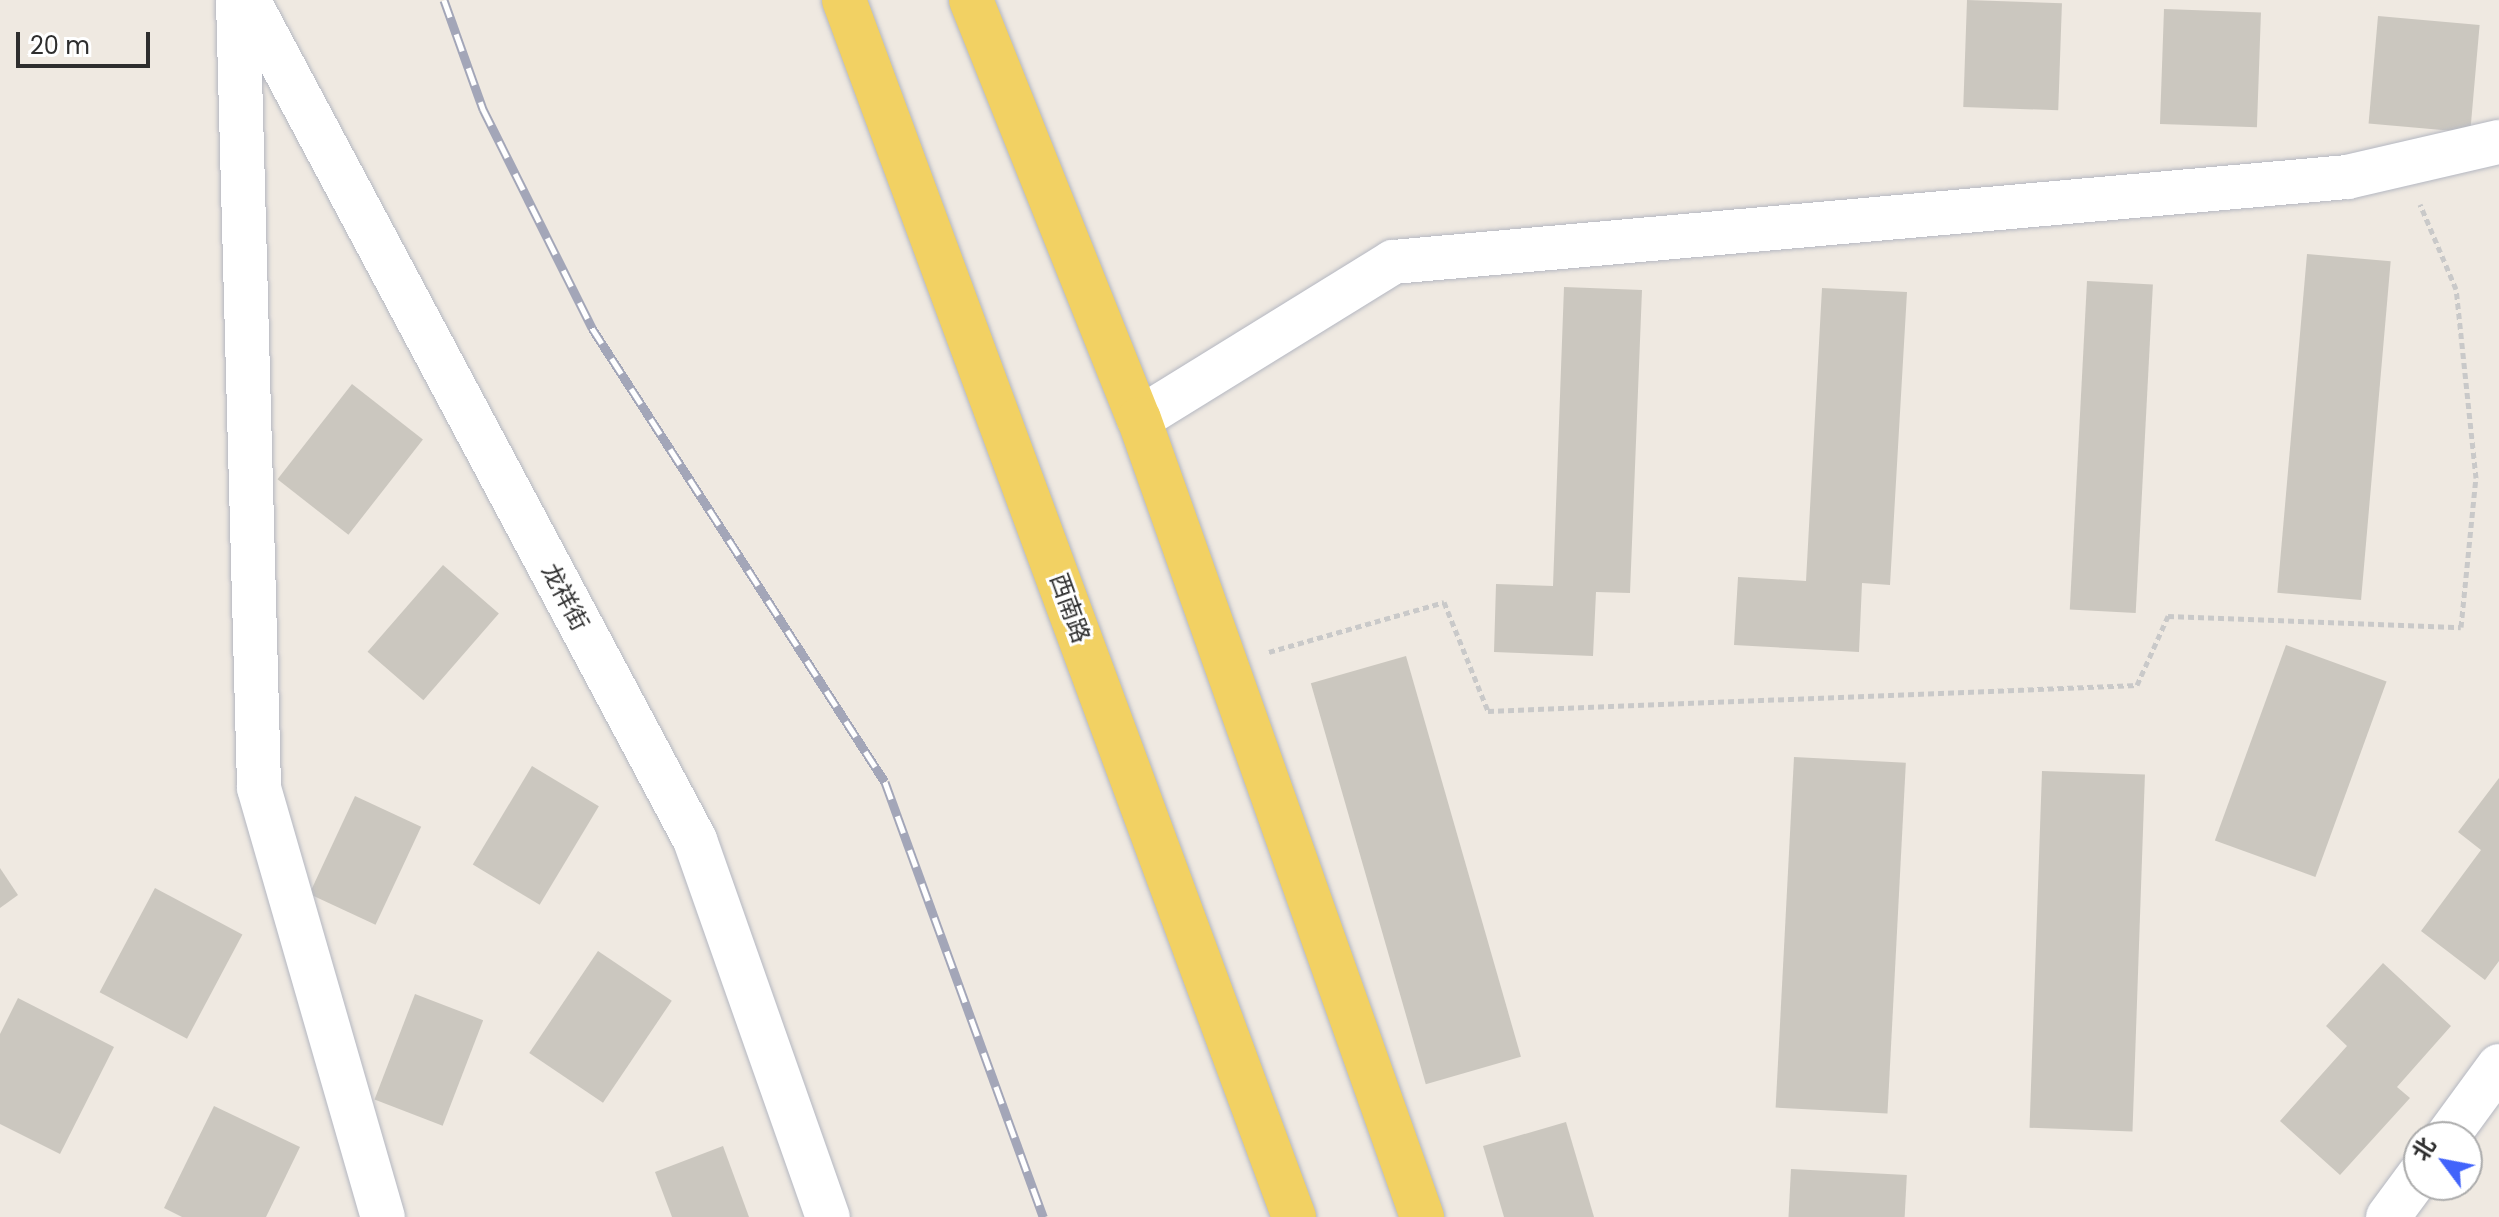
<!DOCTYPE html>
<meta charset="utf-8">
<style>
body{margin:0}
#map{position:relative;width:2499px;height:1217px;overflow:hidden;background:#efe9e1;font-family:Poppins,"Noto Sans SC",sans-serif}
div>[style]{position:absolute}
[style*='--x']{left:calc(var(--x)*1px);top:calc(var(--y)*1px);width:calc(var(--w)*1px);rotate:calc(var(--a)*1deg)}
.building>*{inset:0;background:#cbc7bf;transform-origin:0 0}
.path>*{height:5px;margin-top:-2.5px;transform-origin:0;background:repeating-linear-gradient(90deg,#c9c9c9 0 6px,transparent 0 10px)}
.roads{filter:drop-shadow(0 0 2px #b4b7c1) drop-shadow(0 0 2px #b4b7c1)}
.street>*{height:44px;margin:-22px;padding:0 22px;transform-origin:22px;border-radius:22px;background:#fff}
.primary>*{height:44px;margin:-22px;padding:0 22px;transform-origin:22px;border-radius:22px;background:#f2d163}
.rail>*{height:9px;margin-top:-4.5px;transform-origin:0;background:repeating-linear-gradient(90deg,#fff 0 18px,#a3a6b8 0 36px);box-sizing:border-box;border-block:2px solid #a3a6b8}
span{translate:-50% -50%;white-space:nowrap;text-align:center;line-height:1.15;-webkit-text-stroke:6px #fff;paint-order:stroke}
.street-label{font-size:24px;color:#2e2e2e}
.north{position:absolute;left:2403px;top:1121px;width:80px;height:80px;box-sizing:border-box;background:#fff;border:2px solid #ababab;border-radius:50%;rotate:302deg;font-size:22px;font-weight:700;line-height:32px;text-align:center;color:#2e2e2e}
.north::after{content:'';display:block;margin:auto;width:28px;height:36px;background:#4264fb;clip-path:polygon(50% 0,100% 100%,50% 72%,0 100%)}
.scale{position:absolute;left:16px;top:32px;width:134px;height:36px;box-sizing:border-box;border:4px solid #2e2e2e;border-top:0;padding-left:10px;font-size:24px;line-height:28px;white-space:nowrap;color:#2e2e2e;-webkit-text-stroke:6px #fff;paint-order:stroke}
</style>
<div id="map">
<div class="building">
<i style="left:1967px;top:0;width:95px;height:107px;rotate:2deg"></i>
<i style="left:2164px;top:9px;width:97px;height:115px;rotate:2deg"></i>
<i style="left:2378px;top:16px;width:102px;height:108px;rotate:5deg"></i>
<i style="left:2307px;top:254px;width:84px;height:340px;rotate:5deg"></i>
<i style="left:2087px;top:281px;width:66px;height:329px;rotate:3deg"></i>
<i style="clip-path:polygon(1564px 287px,1642px 290px,1630px 593px,1596px 592px,1593px 656px,1494px 652px,1496px 584px,1553px 586px)"></i>
<i style="clip-path:polygon(1822px 288px,1907px 292px,1890px 585px,1862px 583px,1859px 652px,1734px 645px,1738px 577px,1806px 581px)"></i>
<i style="left:352px;top:384px;width:90px;height:121px;rotate:38deg"></i>
<i style="left:443px;top:565px;width:74px;height:115px;rotate:41deg"></i>
<i style="left:2286px;top:645px;width:107px;height:208px;rotate:20deg"></i>
<i style="left:1406px;top:656px;width:417px;height:99px;rotate:74deg"></i>
<i style="left:1794px;top:757px;width:112px;height:351px;rotate:3deg"></i>
<i style="left:532px;top:766px;width:78px;height:115px;rotate:31deg"></i>
<i style="left:2042px;top:771px;width:103px;height:357px;rotate:2deg"></i>
<i style="clip-path:polygon(2499px 778px,2499px 961px,2485px 980px,2421px 931px,2481px 850px,2458px 832px)"></i>
<i style="left:355px;top:796px;width:73px;height:108px;rotate:25deg"></i>
<i style="clip-path:polygon(0 868px,18px 895px,0 908px)"></i>
<i style="left:155px;top:888px;width:99px;height:118px;rotate:28deg"></i>
<i style="left:598px;top:951px;width:89px;height:123px;rotate:34deg"></i>
<i style="clip-path:polygon(2383px 963px,2451px 1026px,2397px 1087px,2410px 1098px,2340px 1175px,2280px 1121px,2347px 1046px,2326px 1026px)"></i>
<i style="left:415px;top:994px;width:73px;height:113px;rotate:21deg"></i>
<i style="clip-path:polygon(18px 998px,114px 1047px,60px 1154px,0 1124px,0 1034px)"></i>
<i style="clip-path:polygon(214px 1106px,300px 1147px,266px 1217px,182px 1217px,164px 1208px)"></i>
<i style="clip-path:polygon(1566px 1122px,1594px 1217px,1504px 1217px,1483px 1146px)"></i>
<i style="clip-path:polygon(723px 1146px,749px 1217px,672px 1217px,655px 1172px)"></i>
<i style="left:1791px;top:1169px;width:116px;height:48px;rotate:3deg"></i>
</div>
<div class="path">
<i style="--x:1269;--y:652;--w:182;--a:-15.9"></i>
<i style="--x:1444;--y:602;--w:118;--a:68"></i>
<i style="--x:1488;--y:711;--w:650;--a:-2.29"></i>
<i style="--x:2137;--y:685;--w:76;--a:-65.8"></i>
<i style="--x:2168;--y:616;--w:293;--a:2.2"></i>
<i style="--x:2461;--y:627;--w:150;--a:-84.3"></i>
<i style="--x:2476;--y:478;--w:190;--a:-96"></i>
<i style="--x:2456;--y:289;--w:92;--a:-113"></i>
</div>
<div class="roads">
<div class="street">
<i style="--x:238;--y:0;--w:788;--a:88.47"></i>
<i style="--x:259;--y:788;--w:447;--a:73.9"></i>
<i style="--x:248;--y:0;--w:952;--a:61.98"></i>
<i style="--x:695;--y:840;--w:400;--a:70.6"></i>
<i style="--x:1139;--y:419;--w:299;--a:-31.7"></i>
<i style="--x:1393;--y:262;--w:958;--a:-5.09"></i>
<i style="--x:2347;--y:177;--w:156;--a:-13"></i>
<i style="--x:2447;--y:1137;--w:88;--a:-53.8"></i>
<i style="--x:2388;--y:1217;--w:52;--a:-53.6"></i>
</div>
<div class="primary">
<i style="--x:844;--y:0;--w:1298;--a:69.71"></i>
<i style="--x:971;--y:0;--w:451;--a:68.2"></i>
<i style="--x:1139;--y:419;--w:847;--a:70.47"></i>
</div>
</div>
<div class="rail">
<i style="--x:444;--y:0;--w:116;--a:70.3"></i>
<i style="--x:483;--y:109;--w:245;--a:63.5"></i>
<i style="--x:592;--y:328;--w:540;--a:57.16"></i>
<i style="--x:885;--y:782;--w:463;--a:70"></i>
</div>
<div class="street-label">
<span style="left:565px;top:597px;rotate:62deg">龙祥街</span>
<span style="left:1070px;top:608px;rotate:70deg">西南路</span>
</div>
<div class="north">北</div>
<div class="scale">20 m</div>
</div>
